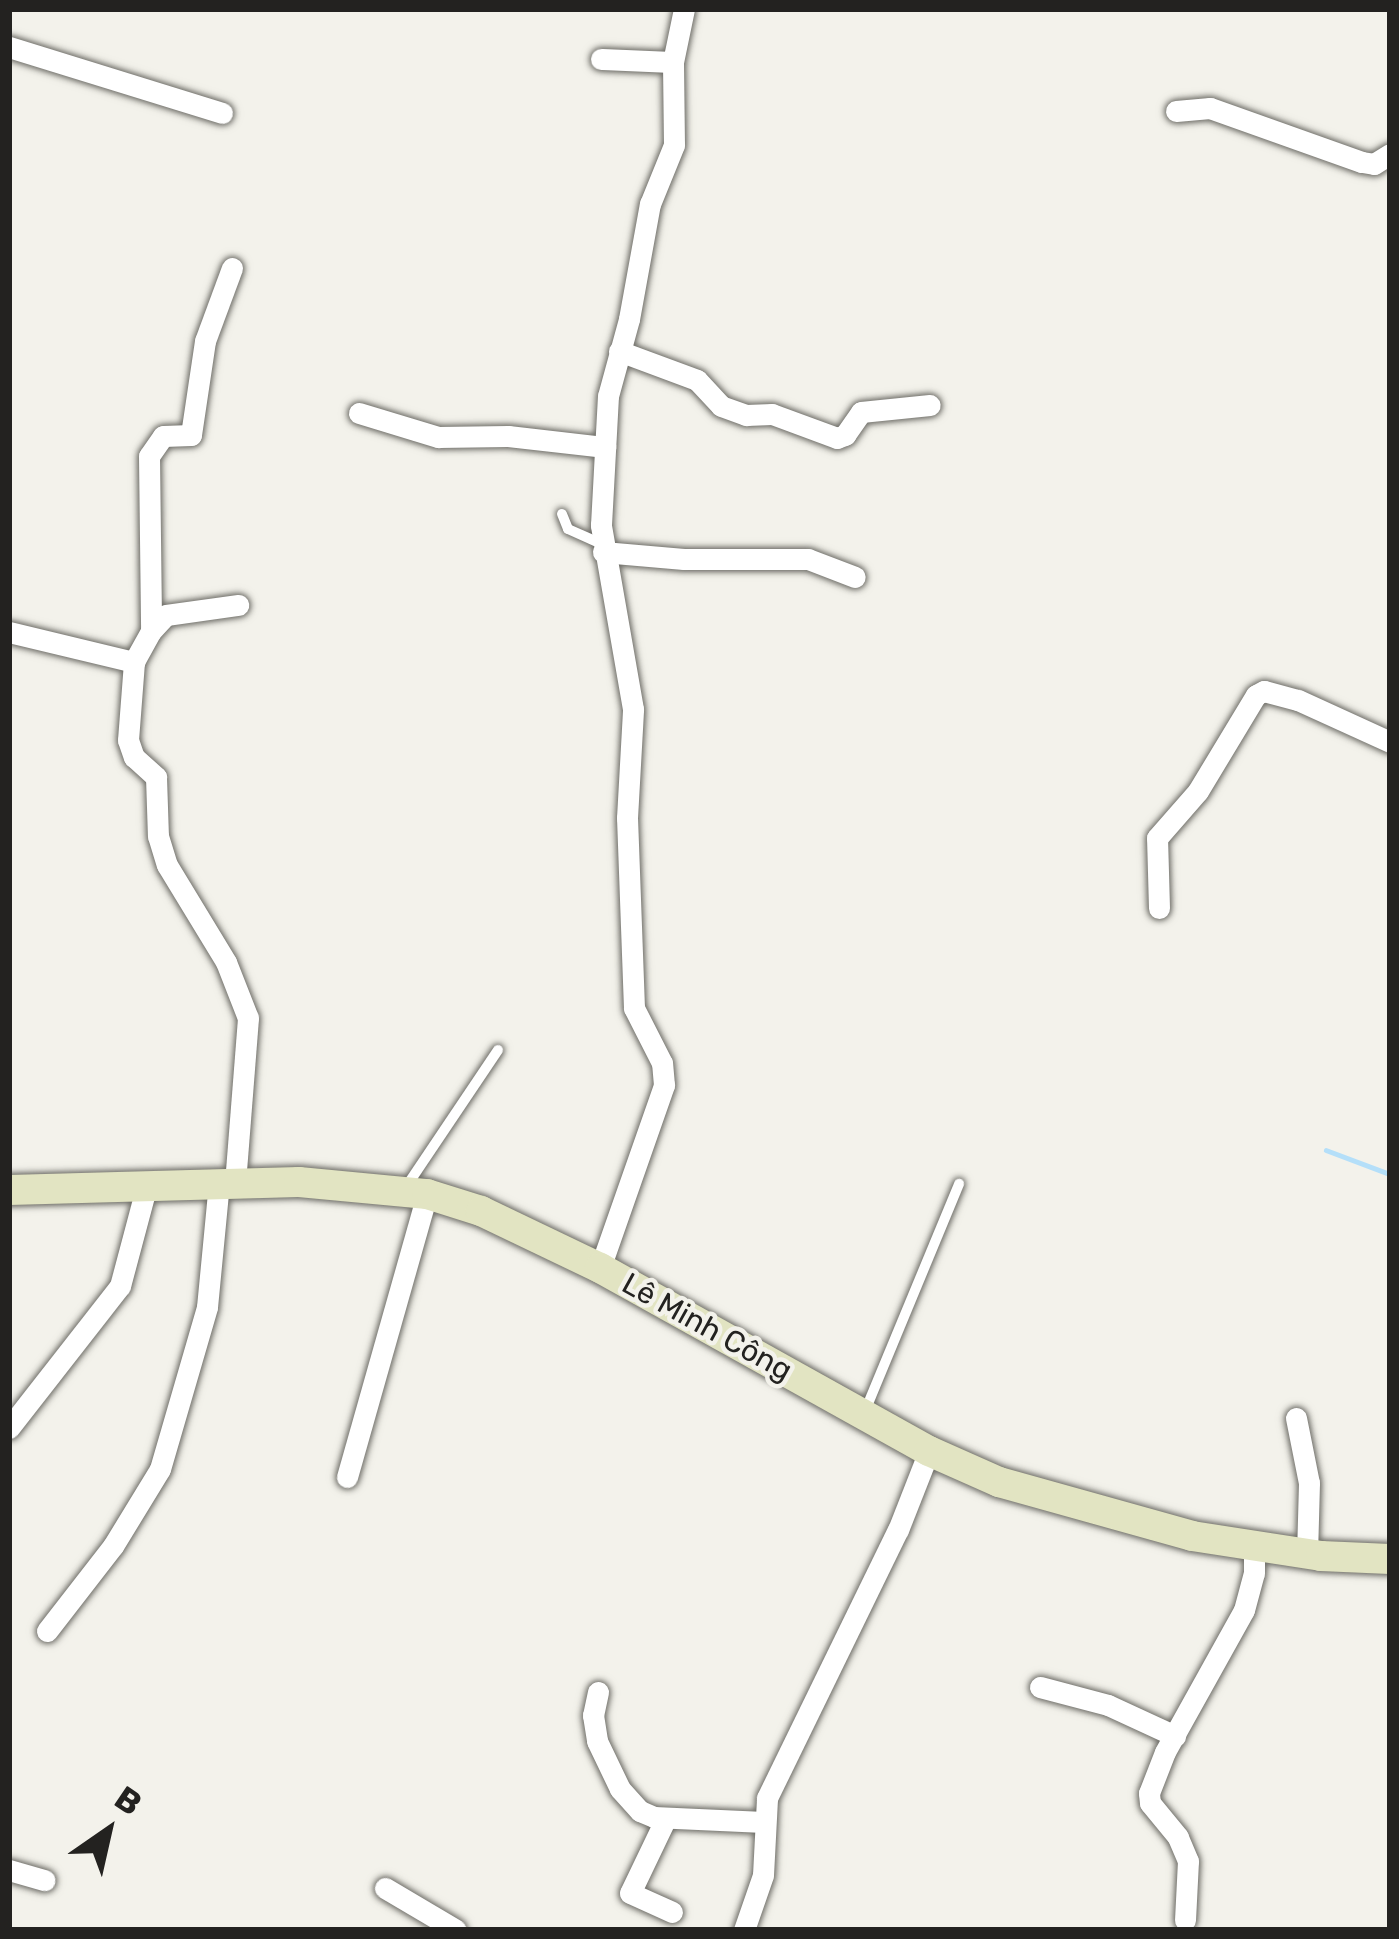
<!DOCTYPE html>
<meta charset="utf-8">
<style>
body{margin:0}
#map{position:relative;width:1399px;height:1939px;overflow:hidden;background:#f3f2eb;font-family:Rubik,sans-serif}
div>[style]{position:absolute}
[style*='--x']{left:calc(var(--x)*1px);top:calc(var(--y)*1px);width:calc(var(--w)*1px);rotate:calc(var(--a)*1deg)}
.stream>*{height:4.5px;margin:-2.25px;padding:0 2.25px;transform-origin:2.25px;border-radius:2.25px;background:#b4dff9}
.roads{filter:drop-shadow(0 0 3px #6e6d67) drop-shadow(0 0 3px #6e6d67)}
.service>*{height:10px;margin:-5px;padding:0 5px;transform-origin:5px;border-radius:5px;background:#fff}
.minor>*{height:21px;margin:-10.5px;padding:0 10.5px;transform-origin:10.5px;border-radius:10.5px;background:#fff}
.secondary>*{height:30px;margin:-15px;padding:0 15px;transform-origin:15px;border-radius:15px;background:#e2e4c2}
span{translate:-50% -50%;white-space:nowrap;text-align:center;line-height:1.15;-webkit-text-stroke:9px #f3f2eb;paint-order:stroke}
.street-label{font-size:30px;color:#232220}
.frame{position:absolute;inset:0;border:12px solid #232220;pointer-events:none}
.north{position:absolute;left:48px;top:1771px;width:120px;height:120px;-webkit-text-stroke:9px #f3f2eb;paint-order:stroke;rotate:34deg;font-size:33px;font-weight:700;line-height:48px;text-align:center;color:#232220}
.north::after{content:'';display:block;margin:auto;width:42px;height:54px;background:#232220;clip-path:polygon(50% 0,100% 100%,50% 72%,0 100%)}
</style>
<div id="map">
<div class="stream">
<i style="--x:1326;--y:1150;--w:68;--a:20.6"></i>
</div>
<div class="roads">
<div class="service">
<i style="--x:562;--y:514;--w:16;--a:68"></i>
<i style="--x:568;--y:529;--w:36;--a:24"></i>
<i style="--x:406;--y:1187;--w:165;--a:-56.1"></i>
<i style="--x:865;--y:1411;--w:246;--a:-67.5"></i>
</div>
<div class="minor">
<i style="--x:9;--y:47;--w:223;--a:17.2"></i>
<i style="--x:601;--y:59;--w:72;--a:2.4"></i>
<i style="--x:1176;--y:111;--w:34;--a:-5"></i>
<i style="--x:1210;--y:108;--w:161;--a:19.6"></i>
<i style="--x:1362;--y:162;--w:12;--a:9"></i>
<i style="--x:1374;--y:164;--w:19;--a:-32"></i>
<i style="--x:232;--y:268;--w:78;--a:110.3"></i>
<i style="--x:205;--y:341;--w:95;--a:98.5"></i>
<i style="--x:191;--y:435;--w:28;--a:178"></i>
<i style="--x:163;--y:436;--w:24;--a:125"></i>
<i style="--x:149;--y:456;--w:175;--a:89.3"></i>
<i style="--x:151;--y:631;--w:35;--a:119"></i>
<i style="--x:134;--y:662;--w:78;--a:94.4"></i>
<i style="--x:128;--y:740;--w:18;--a:71"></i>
<i style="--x:134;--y:757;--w:30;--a:42"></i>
<i style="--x:156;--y:777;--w:59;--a:88.1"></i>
<i style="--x:158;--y:836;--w:30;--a:73"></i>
<i style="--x:167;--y:865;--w:114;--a:58.7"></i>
<i style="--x:226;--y:962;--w:60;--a:68.6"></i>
<i style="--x:248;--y:1018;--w:166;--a:94.5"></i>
<i style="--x:619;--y:351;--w:83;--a:20.4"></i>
<i style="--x:697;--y:380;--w:35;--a:47"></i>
<i style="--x:721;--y:406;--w:27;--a:20"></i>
<i style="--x:746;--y:415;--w:26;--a:-2"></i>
<i style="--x:772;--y:414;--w:69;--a:20.3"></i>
<i style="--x:837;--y:438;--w:9;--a:-21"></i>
<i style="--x:845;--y:435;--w:28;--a:-55"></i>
<i style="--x:861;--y:412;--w:69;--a:-5.8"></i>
<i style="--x:359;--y:413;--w:83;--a:16.9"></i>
<i style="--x:438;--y:437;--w:70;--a:-0.8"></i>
<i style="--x:508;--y:436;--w:98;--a:6.5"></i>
<i style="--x:603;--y:552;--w:81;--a:4.9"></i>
<i style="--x:684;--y:559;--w:124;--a:0"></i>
<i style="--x:808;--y:559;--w:50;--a:21"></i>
<i style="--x:151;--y:631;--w:22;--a:-47"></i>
<i style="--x:166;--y:615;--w:73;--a:-7.9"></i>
<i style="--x:9;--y:632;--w:129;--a:13.5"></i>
<i style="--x:1159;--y:908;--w:70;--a:-91.6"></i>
<i style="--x:1157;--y:838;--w:62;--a:-48.9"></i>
<i style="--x:1198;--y:791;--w:112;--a:-58.9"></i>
<i style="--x:1256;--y:695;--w:9;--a:-27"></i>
<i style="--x:1264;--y:691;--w:35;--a:15"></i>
<i style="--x:1298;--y:700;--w:101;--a:24.5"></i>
<i style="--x:600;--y:1268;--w:194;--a:-70.7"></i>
<i style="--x:664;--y:1085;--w:22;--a:-95"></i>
<i style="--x:662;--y:1063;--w:62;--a:-117"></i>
<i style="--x:634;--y:1008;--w:190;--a:-92.1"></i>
<i style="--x:627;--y:818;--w:109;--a:-86.8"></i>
<i style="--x:633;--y:709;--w:187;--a:-99.9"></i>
<i style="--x:601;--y:525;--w:129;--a:-86.9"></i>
<i style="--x:608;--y:396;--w:80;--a:-74.7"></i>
<i style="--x:629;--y:319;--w:117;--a:-79.7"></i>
<i style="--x:650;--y:204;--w:64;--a:-67.9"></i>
<i style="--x:674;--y:145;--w:83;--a:-90.7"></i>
<i style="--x:673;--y:62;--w:54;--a:-78.3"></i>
<i style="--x:1296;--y:1418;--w:66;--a:78.7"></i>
<i style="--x:1309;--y:1483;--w:71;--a:91.6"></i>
<i style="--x:9;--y:1428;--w:180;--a:-52"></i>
<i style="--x:120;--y:1286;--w:101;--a:-75.1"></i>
<i style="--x:347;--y:1477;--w:294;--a:-74.2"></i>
<i style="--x:47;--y:1631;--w:108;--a:-52.2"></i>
<i style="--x:113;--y:1546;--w:90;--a:-58.6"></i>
<i style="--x:160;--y:1469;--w:169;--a:-73.8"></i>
<i style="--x:207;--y:1307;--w:125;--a:-84.5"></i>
<i style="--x:1040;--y:1687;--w:70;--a:14.8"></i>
<i style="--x:1108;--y:1705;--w:74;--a:24.8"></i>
<i style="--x:598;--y:1692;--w:24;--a:102"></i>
<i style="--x:593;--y:1715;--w:26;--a:81"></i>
<i style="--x:597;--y:1741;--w:53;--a:64.4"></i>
<i style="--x:620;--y:1789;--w:30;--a:48"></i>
<i style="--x:640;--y:1811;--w:15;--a:23"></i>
<i style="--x:654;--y:1817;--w:110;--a:2.6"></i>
<i style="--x:666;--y:1818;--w:83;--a:115.6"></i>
<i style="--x:630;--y:1893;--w:46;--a:24.3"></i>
<i style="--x:9;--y:1870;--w:37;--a:16"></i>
<i style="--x:385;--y:1888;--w:82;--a:30.6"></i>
<i style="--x:1185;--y:1920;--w:59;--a:-87.1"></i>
<i style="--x:1188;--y:1861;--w:26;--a:-113"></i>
<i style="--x:1178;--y:1837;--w:44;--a:-129.5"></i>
<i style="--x:1150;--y:1803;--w:10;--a:-96"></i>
<i style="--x:1149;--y:1793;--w:44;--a:-68.7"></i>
<i style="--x:1165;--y:1752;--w:162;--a:-60.9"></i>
<i style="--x:1244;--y:1610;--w:38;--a:-75"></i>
<i style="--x:1254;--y:1573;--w:26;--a:-90"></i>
<i style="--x:744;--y:1930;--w:58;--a:-70.9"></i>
<i style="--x:763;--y:1875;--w:77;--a:-87"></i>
<i style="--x:767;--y:1798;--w:298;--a:-64"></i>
<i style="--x:898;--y:1530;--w:85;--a:-68.6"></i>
</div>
<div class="secondary">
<i style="--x:9;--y:1190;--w:290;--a:-1.6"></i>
<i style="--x:299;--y:1182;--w:129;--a:5.4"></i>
<i style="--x:427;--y:1194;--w:57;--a:17.5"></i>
<i style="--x:481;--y:1211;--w:132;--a:25.6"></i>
<i style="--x:600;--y:1268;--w:376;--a:29.1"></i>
<i style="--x:929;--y:1451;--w:77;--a:23.9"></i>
<i style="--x:999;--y:1482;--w:200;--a:15.6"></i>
<i style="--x:1192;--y:1536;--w:131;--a:8.8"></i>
<i style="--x:1321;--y:1556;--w:69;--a:2.5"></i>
</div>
</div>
<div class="street-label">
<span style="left:707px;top:1327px;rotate:29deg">Lê Minh Công</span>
</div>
<div class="frame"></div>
<div class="north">B</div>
</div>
